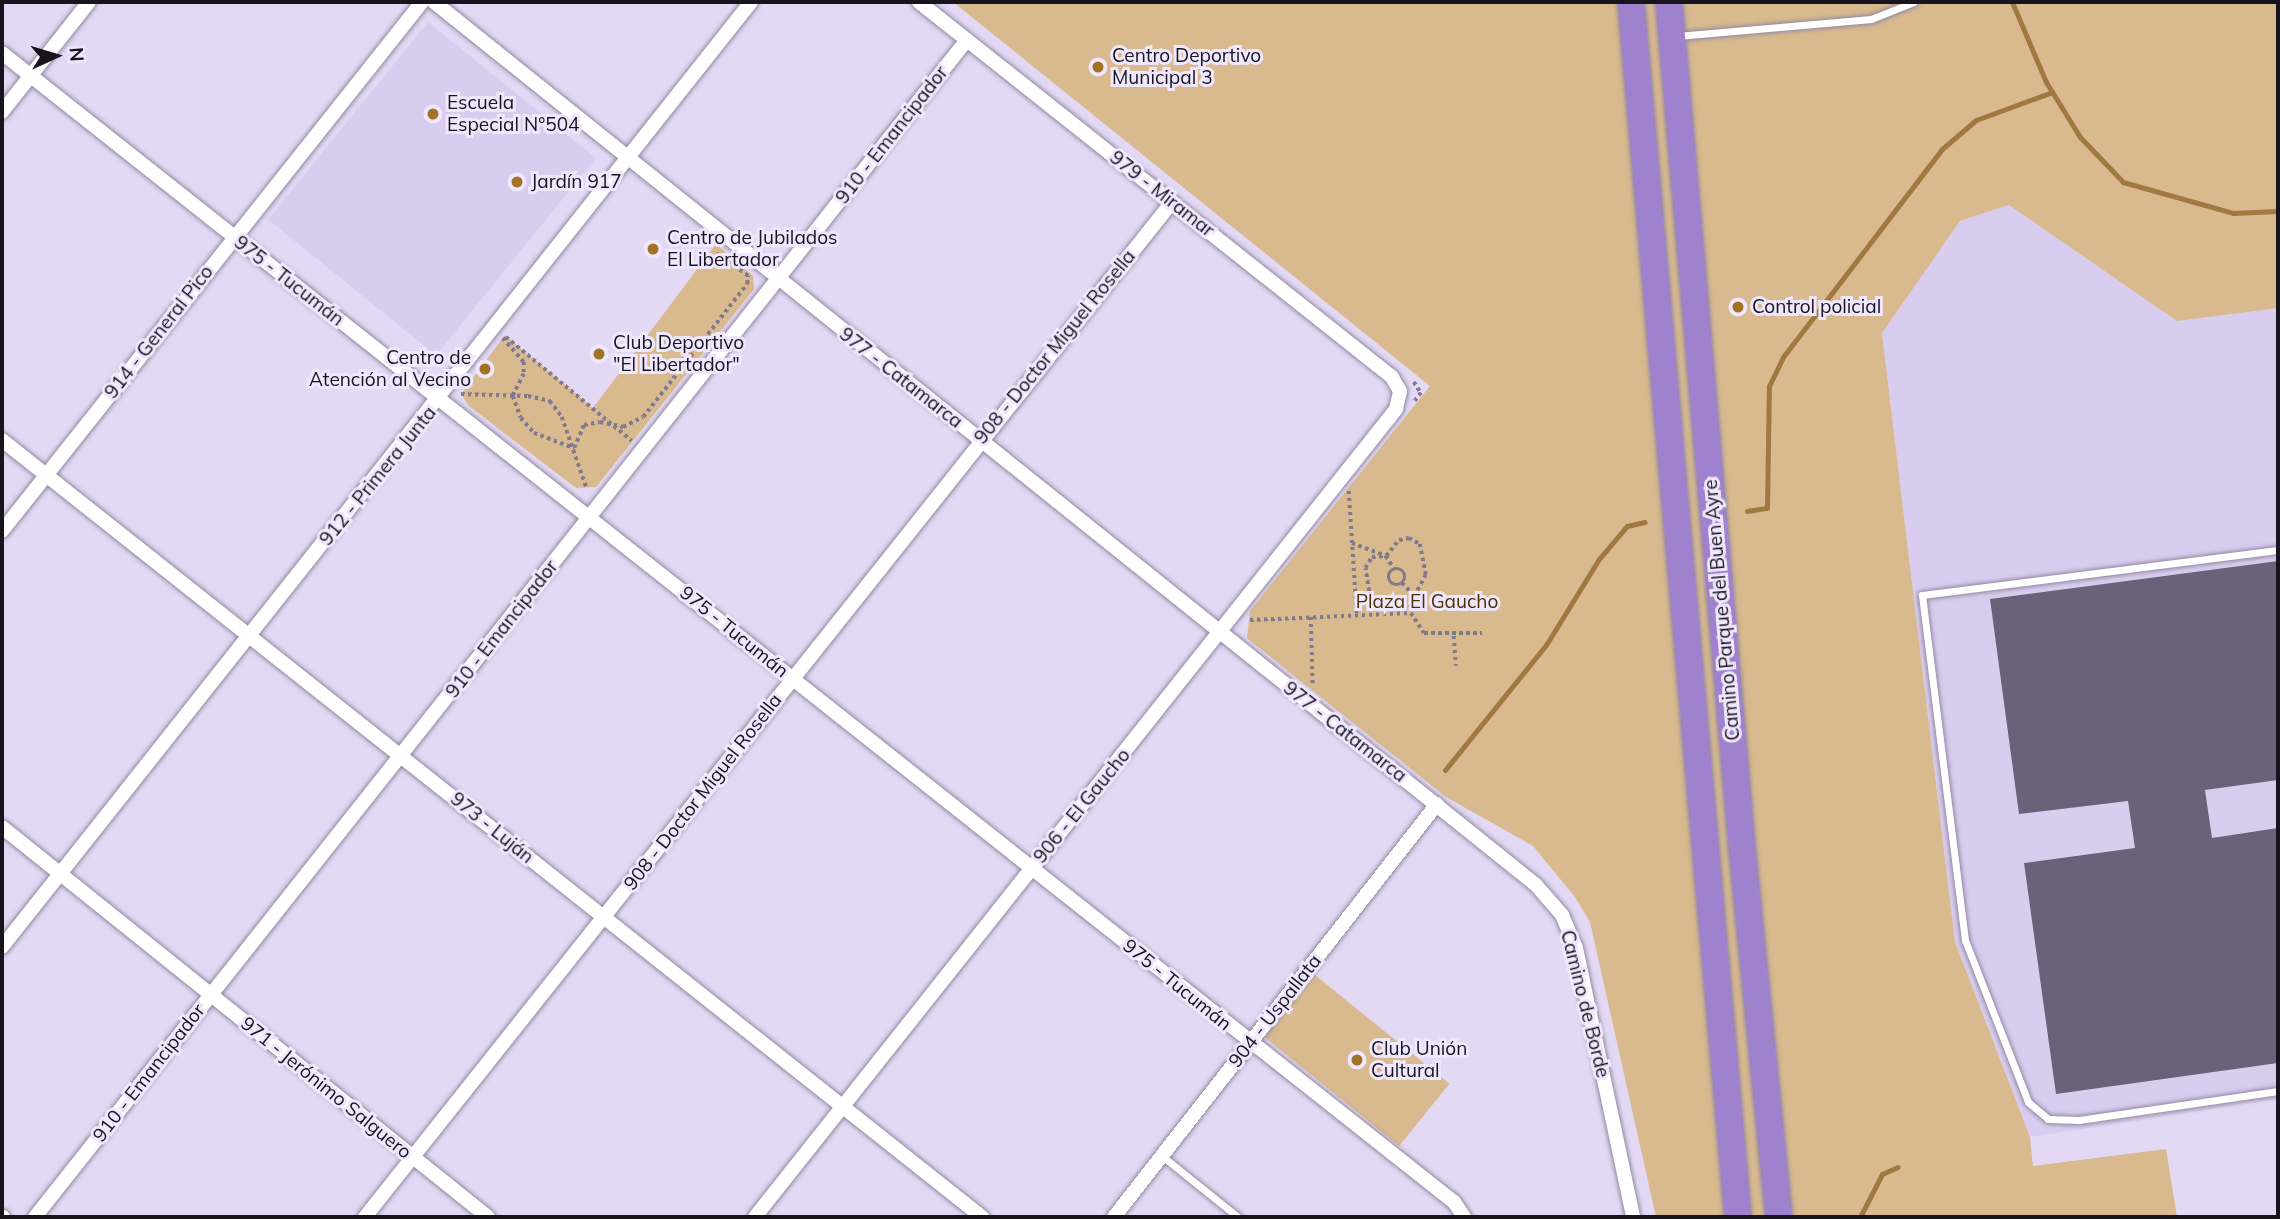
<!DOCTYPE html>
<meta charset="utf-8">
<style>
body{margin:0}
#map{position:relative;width:2280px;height:1219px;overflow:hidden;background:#e3d9f4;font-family:Mulish,sans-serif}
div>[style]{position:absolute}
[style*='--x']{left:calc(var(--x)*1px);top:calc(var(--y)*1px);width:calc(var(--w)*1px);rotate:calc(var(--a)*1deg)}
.built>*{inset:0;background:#d9cdef;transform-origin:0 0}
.green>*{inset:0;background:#d9ba8e;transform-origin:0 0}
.stream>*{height:5px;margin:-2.5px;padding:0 2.5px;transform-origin:2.5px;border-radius:2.5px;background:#9f7940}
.building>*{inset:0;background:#6b627a}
.path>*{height:3.5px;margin-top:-1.75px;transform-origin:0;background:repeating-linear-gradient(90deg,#817a8d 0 3.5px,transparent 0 7px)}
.path>.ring{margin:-1.75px;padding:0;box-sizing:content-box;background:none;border:3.5px solid #817a8d;border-radius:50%}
.roads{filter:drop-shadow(0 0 2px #9289a2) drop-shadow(0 0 2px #9289a2)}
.lane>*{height:7px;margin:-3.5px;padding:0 3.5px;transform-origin:3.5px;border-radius:3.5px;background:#fff}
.street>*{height:14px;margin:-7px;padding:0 7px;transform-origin:7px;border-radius:7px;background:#fff}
.highway>*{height:26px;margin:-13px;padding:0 13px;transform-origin:13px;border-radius:13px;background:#a081cd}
.dots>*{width:19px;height:19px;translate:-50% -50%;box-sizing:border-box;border:4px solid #efe7fd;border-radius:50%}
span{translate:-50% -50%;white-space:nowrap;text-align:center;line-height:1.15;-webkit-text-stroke:6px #efe7fd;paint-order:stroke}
.poi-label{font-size:19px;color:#17141d}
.left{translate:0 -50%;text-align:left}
.right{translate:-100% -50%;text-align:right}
.street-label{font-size:19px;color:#17141d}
.park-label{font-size:19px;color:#4d3201}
.frame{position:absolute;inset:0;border:4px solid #17141d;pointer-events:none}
.north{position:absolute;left:21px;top:21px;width:70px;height:70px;-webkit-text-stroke:5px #efe7fd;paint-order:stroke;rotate:86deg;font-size:19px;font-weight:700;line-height:28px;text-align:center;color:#17141d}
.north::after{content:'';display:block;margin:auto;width:24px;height:32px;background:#17141d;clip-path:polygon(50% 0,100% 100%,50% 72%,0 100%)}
</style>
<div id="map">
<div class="built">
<i style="left:428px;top:22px;width:216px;height:254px;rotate:39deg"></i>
<i style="clip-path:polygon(2010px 205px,2177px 320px,2278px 308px,2278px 1099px,2030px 1137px,1955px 942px,1882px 332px,1960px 221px)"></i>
</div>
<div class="green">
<i style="clip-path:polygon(953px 2px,2278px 2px,2278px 308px,2177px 321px,2009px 205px,1960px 221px,1882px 333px,1955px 942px,2030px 1137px,2033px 1166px,2166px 1149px,2177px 1217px,1656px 1217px,1590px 922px,1575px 897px,1533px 846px,1446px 797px,1247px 638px,1250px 611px,1430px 386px)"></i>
<i style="clip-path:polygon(716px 244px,753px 276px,754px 289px,596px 487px,576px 488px,469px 406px,461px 394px,505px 335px,593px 408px)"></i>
<i style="left:1315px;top:975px;width:173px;height:80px;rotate:39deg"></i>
</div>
<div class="stream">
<i style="--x:2012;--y:2;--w:87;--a:67"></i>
<i style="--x:2046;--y:82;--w:65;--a:58.3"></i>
<i style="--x:2080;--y:137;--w:62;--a:46.3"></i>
<i style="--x:2123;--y:182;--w:114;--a:15.7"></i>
<i style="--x:2233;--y:213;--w:45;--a:-2.5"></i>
<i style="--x:1747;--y:511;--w:20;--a:-9"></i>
<i style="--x:1767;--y:508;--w:122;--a:-89.1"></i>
<i style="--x:1769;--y:386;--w:32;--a:-64"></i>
<i style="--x:1783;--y:357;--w:262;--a:-52.6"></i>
<i style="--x:1942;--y:149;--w:45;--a:-40.5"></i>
<i style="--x:1976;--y:120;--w:81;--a:-20.2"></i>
<i style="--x:1445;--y:770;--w:161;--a:-51.1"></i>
<i style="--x:1546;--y:645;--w:101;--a:-58.4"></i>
<i style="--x:1599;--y:559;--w:43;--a:-49.7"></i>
<i style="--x:1627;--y:526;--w:18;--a:-13"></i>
<i style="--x:1860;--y:1217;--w:48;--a:-62.9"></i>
<i style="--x:1882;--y:1174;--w:17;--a:-24"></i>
</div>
<div class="building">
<i style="clip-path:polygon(2278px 561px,2278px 780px,2205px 790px,2212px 838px,2278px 828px,2278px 1063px,2056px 1094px,2024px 863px,2135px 848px,2128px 801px,2019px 814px,1990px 599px)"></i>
</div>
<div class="path">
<i style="--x:506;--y:337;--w:163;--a:39.5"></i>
<i style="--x:503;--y:338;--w:32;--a:49"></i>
<i style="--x:524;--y:362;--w:12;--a:90"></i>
<i style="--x:524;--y:374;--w:25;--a:117"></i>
<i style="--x:513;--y:396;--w:23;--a:70"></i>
<i style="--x:521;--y:418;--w:20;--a:49"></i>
<i style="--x:534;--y:433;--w:43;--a:20.6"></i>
<i style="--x:574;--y:448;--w:25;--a:-67"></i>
<i style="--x:584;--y:425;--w:16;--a:-11"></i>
<i style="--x:600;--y:422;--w:24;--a:12"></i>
<i style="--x:623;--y:427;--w:22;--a:-27"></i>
<i style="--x:643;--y:417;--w:169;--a:-52"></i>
<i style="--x:747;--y:284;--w:8;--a:-83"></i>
<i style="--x:748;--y:276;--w:42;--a:-144.8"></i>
<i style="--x:1414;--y:382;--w:13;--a:58"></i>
<i style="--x:1421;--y:393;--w:10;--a:127"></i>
<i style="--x:461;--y:394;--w:67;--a:1.7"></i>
<i style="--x:528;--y:396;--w:23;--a:13"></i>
<i style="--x:550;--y:401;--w:20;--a:53"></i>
<i style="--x:562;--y:417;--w:76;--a:70.9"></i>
<i style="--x:1349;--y:491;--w:124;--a:86.3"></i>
<i style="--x:1352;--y:543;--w:36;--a:21"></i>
<i style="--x:1386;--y:556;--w:15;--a:58"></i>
<i class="ring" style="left:1389px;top:569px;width:12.5px;height:12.5px"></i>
<i style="--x:1402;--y:583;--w:16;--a:45"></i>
<i style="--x:1413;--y:594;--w:19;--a:96"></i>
<i style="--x:1411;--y:613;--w:24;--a:57"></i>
<i style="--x:1424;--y:633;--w:58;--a:0"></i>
<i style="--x:1412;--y:606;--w:43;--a:-169.2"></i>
<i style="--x:1370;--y:598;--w:30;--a:-99"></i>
<i style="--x:1365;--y:568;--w:13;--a:-58"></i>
<i style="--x:1372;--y:557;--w:14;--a:-4"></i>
<i style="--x:1386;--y:556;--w:21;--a:-51"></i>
<i style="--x:1399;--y:540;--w:10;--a:-11"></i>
<i style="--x:1409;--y:538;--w:13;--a:29"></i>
<i style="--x:1420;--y:544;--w:32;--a:79"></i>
<i style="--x:1426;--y:575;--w:26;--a:118"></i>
<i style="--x:1311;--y:617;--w:70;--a:88.4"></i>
<i style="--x:1250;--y:620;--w:161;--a:-2.5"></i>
<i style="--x:1454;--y:636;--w:30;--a:86"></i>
</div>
<div class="roads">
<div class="lane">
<i style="--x:1677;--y:36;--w:195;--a:-5"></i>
<i style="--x:1871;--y:19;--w:46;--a:-21.6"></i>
<i style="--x:2278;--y:550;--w:359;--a:172.8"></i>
<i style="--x:1922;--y:595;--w:348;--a:82.9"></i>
<i style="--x:1965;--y:940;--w:174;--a:68.7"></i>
<i style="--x:2028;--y:1102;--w:26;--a:40"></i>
<i style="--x:2048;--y:1119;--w:31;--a:2"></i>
<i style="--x:2079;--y:1120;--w:201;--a:-8.3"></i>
<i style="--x:1162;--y:1156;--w:97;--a:38.8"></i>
</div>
<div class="street">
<i style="--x:434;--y:2;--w:1412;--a:38.7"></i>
<i style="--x:1536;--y:885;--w:40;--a:49"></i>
<i style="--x:1562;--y:915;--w:36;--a:67"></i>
<i style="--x:1576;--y:948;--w:275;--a:78"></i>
<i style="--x:2;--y:53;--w:1852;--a:38.36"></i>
<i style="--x:1454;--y:1202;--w:18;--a:56"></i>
<i style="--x:2;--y:112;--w:140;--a:-51.7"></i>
<i style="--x:2;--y:440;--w:1251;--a:38.41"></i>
<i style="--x:2;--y:531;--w:675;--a:-51.55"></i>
<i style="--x:2;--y:827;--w:623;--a:38.75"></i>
<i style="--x:2;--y:947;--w:1206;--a:-51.6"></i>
<i style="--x:2;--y:1217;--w:1;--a:0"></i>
<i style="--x:35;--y:1217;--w:1501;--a:-51.63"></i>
<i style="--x:365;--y:1217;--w:1297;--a:-51.51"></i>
<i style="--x:755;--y:1217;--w:1031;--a:-51.57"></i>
<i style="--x:1396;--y:409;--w:18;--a:-77"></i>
<i style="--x:1400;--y:391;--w:16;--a:-120"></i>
<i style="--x:1392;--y:377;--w:604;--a:-141.59"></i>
<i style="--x:1114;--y:1217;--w:524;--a:-51.97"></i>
</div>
<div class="highway">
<i style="--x:1631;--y:2;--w:1220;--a:84.97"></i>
<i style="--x:1669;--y:2;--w:849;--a:85.07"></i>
<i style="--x:1742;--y:848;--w:371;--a:84.3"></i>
</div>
</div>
<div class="dots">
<i style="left:1098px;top:67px;background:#a27326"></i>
<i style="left:433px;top:114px;background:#a27326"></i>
<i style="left:517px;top:182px;background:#a27326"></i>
<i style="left:653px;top:249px;background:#a27326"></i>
<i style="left:1738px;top:307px;background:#a27326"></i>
<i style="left:599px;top:354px;background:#a27326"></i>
<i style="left:485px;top:369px;background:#a27326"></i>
<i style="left:1357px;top:1060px;background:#a27326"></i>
</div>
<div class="poi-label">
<span class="left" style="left:1112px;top:67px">Centro Deportivo<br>Municipal 3</span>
<span class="left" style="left:447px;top:114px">Escuela<br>Especial N°504</span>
<span class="left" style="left:531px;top:182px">Jardín 917</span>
<span class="left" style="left:667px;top:249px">Centro de Jubilados<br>El Libertador</span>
<span class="left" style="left:1752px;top:307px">Control policial</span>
<span class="left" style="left:613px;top:354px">Club Deportivo<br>"El Libertador"</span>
<span class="right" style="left:471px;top:369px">Centro de<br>Atención al Vecino</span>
<span class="left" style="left:1371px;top:1060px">Club Unión<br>Cultural</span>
</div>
<div class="street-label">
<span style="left:892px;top:135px;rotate:-52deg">910 - Emancipador</span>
<span style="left:1162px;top:194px;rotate:38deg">979 - Miramar</span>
<span style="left:289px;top:281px;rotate:38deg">975 - Tucumán</span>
<span style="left:159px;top:332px;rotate:-52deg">914 - General Pico</span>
<span style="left:1055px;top:347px;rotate:-51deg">908 - Doctor Miguel Rosella</span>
<span style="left:901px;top:378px;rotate:38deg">977 - Catamarca</span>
<span style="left:378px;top:476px;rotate:-51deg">912 - Primera Junta</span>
<span style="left:1722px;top:610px;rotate:-95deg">Camino Parque del Buen Ayre</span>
<span style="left:502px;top:629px;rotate:-52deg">910 - Emancipador</span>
<span style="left:734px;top:632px;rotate:39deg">975 - Tucumán</span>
<span style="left:1345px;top:732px;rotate:38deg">977 - Catamarca</span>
<span style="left:703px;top:792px;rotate:-52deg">908 - Doctor Miguel Rosella</span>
<span style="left:1082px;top:806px;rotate:-51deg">906 - El Gaucho</span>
<span style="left:492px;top:828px;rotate:39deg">973 - Luján</span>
<span style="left:1177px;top:985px;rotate:39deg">975 - Tucumán</span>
<span style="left:1585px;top:1004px;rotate:76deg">Camino de Borde</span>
<span style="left:1275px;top:1011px;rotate:-52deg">904 - Uspallata</span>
<span style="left:149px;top:1073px;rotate:-52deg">910 - Emancipador</span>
<span style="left:326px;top:1088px;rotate:39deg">971 - Jerónimo Salguero</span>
</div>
<div class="park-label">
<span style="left:1427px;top:602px">Plaza El Gaucho</span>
</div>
<div class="frame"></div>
<div class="north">N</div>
</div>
